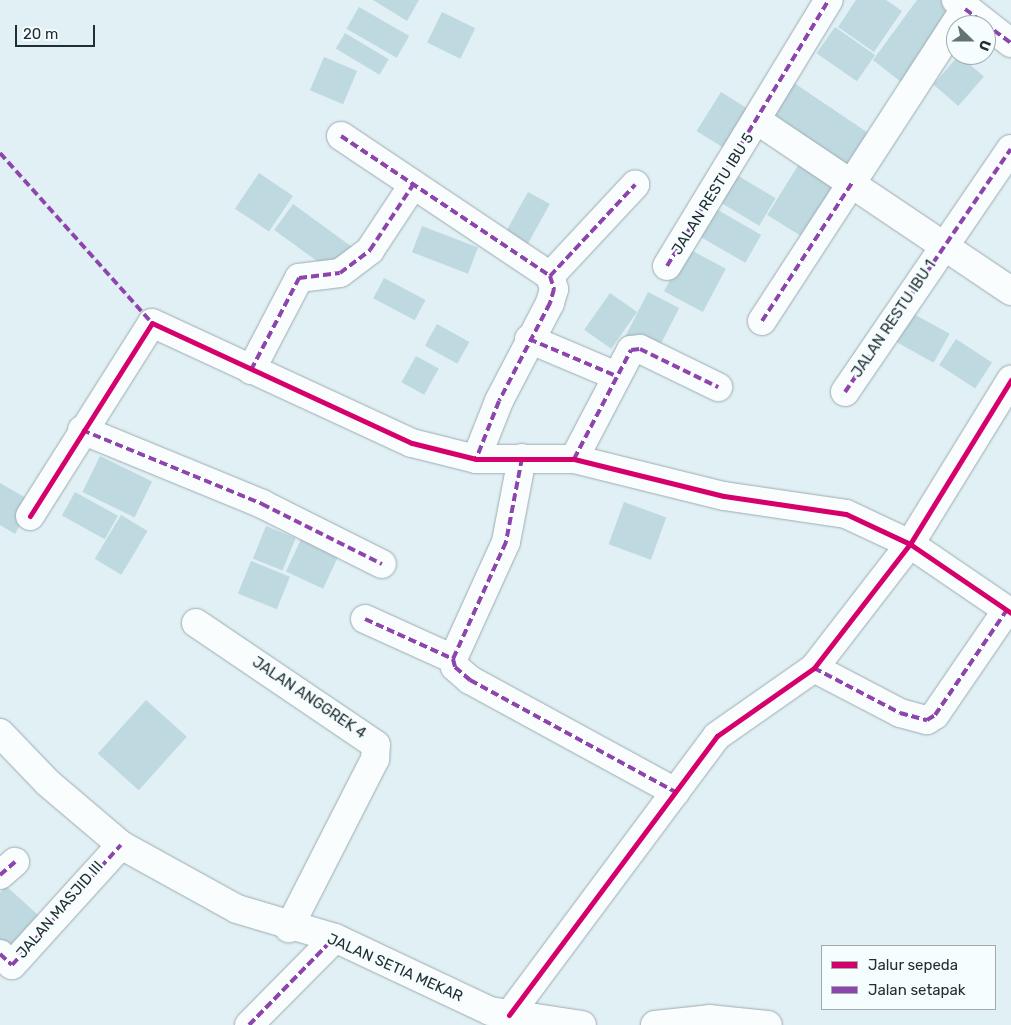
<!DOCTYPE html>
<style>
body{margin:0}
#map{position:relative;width:1011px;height:1025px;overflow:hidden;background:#e0f0f5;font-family:Rubik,sans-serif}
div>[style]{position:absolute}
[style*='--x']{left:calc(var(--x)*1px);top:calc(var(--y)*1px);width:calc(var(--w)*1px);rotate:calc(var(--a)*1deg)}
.building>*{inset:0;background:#bfd9e1;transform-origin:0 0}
.roads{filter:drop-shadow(0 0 1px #9dabaf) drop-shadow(0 0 1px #9dabaf)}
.minor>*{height:28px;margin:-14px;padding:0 14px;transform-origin:14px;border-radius:14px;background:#fafdfe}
.quiet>*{height:4px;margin-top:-2px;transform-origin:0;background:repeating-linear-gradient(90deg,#8e44ad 0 8px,transparent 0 12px)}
.cycleway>*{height:5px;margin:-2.5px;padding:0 2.5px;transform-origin:2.5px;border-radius:2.5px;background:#d6006c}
span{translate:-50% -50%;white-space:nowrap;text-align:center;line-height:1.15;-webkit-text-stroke:5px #f6fdff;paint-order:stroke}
.street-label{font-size:15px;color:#212e32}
.legend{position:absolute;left:821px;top:945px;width:175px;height:65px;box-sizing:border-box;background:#f6fdff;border:1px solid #a1aaad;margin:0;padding:6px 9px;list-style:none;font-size:15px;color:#212e32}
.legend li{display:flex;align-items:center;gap:10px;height:25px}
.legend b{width:25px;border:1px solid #a1aaad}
.north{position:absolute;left:946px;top:15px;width:50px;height:50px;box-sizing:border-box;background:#f6fdff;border:1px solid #a1aaad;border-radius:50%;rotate:112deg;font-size:14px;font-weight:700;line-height:20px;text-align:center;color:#212e32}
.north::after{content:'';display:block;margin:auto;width:18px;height:22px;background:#647276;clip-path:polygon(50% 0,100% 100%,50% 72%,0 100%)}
.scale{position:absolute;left:15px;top:25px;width:80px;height:22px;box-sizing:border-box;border:2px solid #212e32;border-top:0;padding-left:6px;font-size:15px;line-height:18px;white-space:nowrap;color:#212e32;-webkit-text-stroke:4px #f6fdff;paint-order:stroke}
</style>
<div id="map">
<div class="building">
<i style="clip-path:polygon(373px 0,419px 0,407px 21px)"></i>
<i style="clip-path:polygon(856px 0,886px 0,902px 11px,874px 52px,838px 27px)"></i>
<i style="clip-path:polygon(917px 0,947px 0,957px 7px,901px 82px,873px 60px)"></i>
<i style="left:359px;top:7px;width:58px;height:25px;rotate:30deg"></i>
<i style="left:442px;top:12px;width:37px;height:34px;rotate:26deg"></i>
<i style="left:835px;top:27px;width:49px;height:32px;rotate:35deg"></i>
<i style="left:345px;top:33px;width:51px;height:18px;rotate:31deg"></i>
<i style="left:959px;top:55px;width:33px;height:39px;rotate:41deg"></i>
<i style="left:324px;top:57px;width:36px;height:36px;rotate:23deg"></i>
<i style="left:794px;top:83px;width:99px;height:45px;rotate:34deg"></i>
<i style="left:721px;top:92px;width:34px;height:46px;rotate:32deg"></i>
<i style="left:799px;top:164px;width:49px;height:60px;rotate:32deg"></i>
<i style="left:732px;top:172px;width:51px;height:32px;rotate:31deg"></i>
<i style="left:259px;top:173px;width:41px;height:43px;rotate:34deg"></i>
<i style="left:528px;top:192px;width:25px;height:55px;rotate:29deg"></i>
<i style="left:293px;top:204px;width:74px;height:32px;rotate:36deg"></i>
<i style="left:711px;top:206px;width:58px;height:32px;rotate:30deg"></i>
<i style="left:422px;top:226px;width:60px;height:28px;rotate:21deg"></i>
<i style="left:687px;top:248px;width:44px;height:49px;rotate:28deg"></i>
<i style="left:384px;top:278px;width:47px;height:23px;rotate:28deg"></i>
<i style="left:648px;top:292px;width:35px;height:50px;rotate:27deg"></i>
<i style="left:610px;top:293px;width:33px;height:45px;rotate:35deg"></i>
<i style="left:912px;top:313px;width:43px;height:33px;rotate:29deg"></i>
<i style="left:437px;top:324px;width:37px;height:25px;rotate:29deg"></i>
<i style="left:956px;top:339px;width:43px;height:31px;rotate:33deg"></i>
<i style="left:416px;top:356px;width:26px;height:30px;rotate:29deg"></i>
<i style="left:100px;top:456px;width:58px;height:40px;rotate:26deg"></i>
<i style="clip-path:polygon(0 483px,33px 502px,15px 534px,0 525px)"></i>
<i style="left:75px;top:492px;width:49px;height:27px;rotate:29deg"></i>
<i style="left:624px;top:502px;width:45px;height:45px;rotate:20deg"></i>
<i style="left:121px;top:515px;width:31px;height:51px;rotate:31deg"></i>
<i style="left:266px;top:526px;width:32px;height:35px;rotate:22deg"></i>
<i style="left:302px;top:537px;width:41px;height:38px;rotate:25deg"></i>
<i style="left:251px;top:561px;width:42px;height:35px;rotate:22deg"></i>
<i style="left:146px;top:700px;width:55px;height:72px;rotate:42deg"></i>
<i style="clip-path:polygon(6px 886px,46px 922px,15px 956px,0 943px,0 893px)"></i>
</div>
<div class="roads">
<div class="minor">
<i style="--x:956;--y:0;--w:70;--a:38"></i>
<i style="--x:758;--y:121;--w:305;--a:33.9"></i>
<i style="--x:341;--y:136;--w:252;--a:33.8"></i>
<i style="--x:550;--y:276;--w:14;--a:73"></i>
<i style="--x:554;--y:289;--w:15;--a:106"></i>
<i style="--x:550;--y:303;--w:110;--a:117.5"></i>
<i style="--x:499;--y:401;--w:62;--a:111.6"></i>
<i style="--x:667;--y:266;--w:311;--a:-58.7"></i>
<i style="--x:550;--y:276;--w:125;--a:-47"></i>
<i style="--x:762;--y:321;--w:372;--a:-57"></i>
<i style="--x:529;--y:339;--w:92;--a:23"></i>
<i style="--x:251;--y:370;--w:104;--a:-62.4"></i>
<i style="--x:299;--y:278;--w:41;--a:-7"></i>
<i style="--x:340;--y:273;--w:38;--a:-37"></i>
<i style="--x:370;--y:250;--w:78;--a:-56.5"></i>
<i style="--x:845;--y:392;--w:294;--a:-55.7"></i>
<i style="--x:82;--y:430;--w:195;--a:22.3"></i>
<i style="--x:262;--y:504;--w:134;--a:26.6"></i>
<i style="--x:522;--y:458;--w:86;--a:100.8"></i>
<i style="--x:506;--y:542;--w:128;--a:114.4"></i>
<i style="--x:453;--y:659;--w:8;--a:76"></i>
<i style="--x:455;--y:667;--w:20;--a:41"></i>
<i style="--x:470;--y:680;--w:234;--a:28.6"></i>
<i style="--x:574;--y:459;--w:123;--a:-62.4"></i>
<i style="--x:631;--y:350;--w:9;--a:-6"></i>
<i style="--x:640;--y:349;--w:87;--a:26"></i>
<i style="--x:30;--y:516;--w:228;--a:-57.7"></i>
<i style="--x:152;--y:323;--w:286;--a:24.8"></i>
<i style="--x:412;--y:443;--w:66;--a:14"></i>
<i style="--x:476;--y:459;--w:98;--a:0"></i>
<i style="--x:574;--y:459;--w:154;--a:13.9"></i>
<i style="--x:724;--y:496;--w:123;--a:8.4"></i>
<i style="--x:846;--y:514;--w:71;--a:25.1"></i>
<i style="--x:910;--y:544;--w:122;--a:34.3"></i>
<i style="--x:365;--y:619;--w:97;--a:24.4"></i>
<i style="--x:196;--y:623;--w:217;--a:34.1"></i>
<i style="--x:376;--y:745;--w:14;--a:94"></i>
<i style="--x:375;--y:759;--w:190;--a:117"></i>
<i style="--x:814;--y:668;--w:97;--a:27.6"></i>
<i style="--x:900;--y:713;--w:28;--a:15"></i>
<i style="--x:927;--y:720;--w:9;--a:-32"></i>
<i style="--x:935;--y:715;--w:127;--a:-55.6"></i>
<i style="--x:0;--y:733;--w:69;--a:46.2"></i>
<i style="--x:48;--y:783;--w:96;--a:40.3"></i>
<i style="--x:121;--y:845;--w:132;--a:28.9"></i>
<i style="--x:237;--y:909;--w:102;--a:16.5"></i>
<i style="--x:335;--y:938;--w:171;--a:25.2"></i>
<i style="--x:490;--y:1011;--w:93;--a:8.7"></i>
<i style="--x:0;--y:875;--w:20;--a:-41"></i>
<i style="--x:0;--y:954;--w:16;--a:43"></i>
<i style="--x:12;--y:965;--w:162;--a:-47.8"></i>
<i style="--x:509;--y:1015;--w:348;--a:-53.3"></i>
<i style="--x:717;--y:736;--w:118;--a:-35"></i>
<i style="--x:814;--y:668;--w:157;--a:-52.3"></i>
<i style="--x:910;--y:544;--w:193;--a:-58.4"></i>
<i style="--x:249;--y:1025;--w:122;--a:-45.3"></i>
<i style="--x:655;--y:1025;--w:55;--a:-6.2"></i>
<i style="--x:710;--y:1019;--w:58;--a:5.9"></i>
</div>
</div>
<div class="quiet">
<i style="--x:965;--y:9;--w:57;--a:36.5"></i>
<i style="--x:341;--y:136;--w:252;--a:33.8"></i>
<i style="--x:550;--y:276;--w:14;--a:73"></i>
<i style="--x:554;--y:289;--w:15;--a:106"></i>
<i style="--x:550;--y:303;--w:110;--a:117.5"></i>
<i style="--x:499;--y:401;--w:62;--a:111.6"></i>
<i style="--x:0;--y:153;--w:228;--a:48.2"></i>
<i style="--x:667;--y:266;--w:311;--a:-58.7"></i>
<i style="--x:550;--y:276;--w:125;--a:-47"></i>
<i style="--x:762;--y:321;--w:165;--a:-56.9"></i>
<i style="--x:529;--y:339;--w:92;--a:23"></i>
<i style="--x:251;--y:370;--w:104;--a:-62.4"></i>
<i style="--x:299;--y:278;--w:41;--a:-7"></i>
<i style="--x:340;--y:273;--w:38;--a:-37"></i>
<i style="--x:370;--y:250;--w:78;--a:-56.5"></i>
<i style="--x:845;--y:392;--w:294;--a:-55.7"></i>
<i style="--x:82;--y:430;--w:195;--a:22.3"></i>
<i style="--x:262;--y:504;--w:134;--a:26.6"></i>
<i style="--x:522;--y:458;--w:86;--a:100.8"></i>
<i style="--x:506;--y:542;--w:128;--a:114.4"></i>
<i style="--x:453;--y:659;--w:8;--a:76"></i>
<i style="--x:455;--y:667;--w:20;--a:41"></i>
<i style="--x:470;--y:680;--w:234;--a:28.6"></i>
<i style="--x:574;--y:459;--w:123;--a:-62.4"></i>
<i style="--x:631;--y:350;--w:9;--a:-6"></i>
<i style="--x:640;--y:349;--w:87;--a:26"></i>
<i style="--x:365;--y:619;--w:97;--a:24.4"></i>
<i style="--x:814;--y:668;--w:97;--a:27.6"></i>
<i style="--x:900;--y:713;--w:28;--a:15"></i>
<i style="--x:927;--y:720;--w:9;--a:-32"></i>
<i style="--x:935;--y:715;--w:127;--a:-55.6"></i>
<i style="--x:0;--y:875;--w:20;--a:-41"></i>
<i style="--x:0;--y:954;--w:16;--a:43"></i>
<i style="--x:12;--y:965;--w:162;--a:-47.8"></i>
<i style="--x:249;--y:1025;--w:112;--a:-45.7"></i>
</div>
<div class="cycleway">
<i style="--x:30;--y:516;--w:228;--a:-57.7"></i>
<i style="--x:152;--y:323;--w:286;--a:24.8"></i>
<i style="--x:412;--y:443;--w:66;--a:14"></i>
<i style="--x:476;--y:459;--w:98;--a:0"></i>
<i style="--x:574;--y:459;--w:154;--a:13.9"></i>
<i style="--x:724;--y:496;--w:123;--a:8.4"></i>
<i style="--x:846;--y:514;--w:71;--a:25.1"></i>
<i style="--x:910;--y:544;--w:122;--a:34.3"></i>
<i style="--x:509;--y:1015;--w:348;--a:-53.3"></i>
<i style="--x:717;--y:736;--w:118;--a:-35"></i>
<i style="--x:814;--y:668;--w:157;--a:-52.3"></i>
<i style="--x:910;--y:544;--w:193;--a:-58.4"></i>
</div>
<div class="street-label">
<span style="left:713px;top:194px;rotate:-58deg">JALAN RESTU IBU 5</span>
<span style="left:894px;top:319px;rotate:-56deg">JALAN RESTU IBU 1</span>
<span style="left:309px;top:698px;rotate:34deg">JALAN ANGGREK 4</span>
<span style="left:60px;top:910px;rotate:-49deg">JALAN MASJID III</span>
<span style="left:395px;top:968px;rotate:24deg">JALAN SETIA MEKAR</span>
</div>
<ul class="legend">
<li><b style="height:6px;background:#d6006c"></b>Jalur sepeda</li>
<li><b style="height:6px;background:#8e44ad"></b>Jalan setapak</li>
</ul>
<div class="north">U</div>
<div class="scale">20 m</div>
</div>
